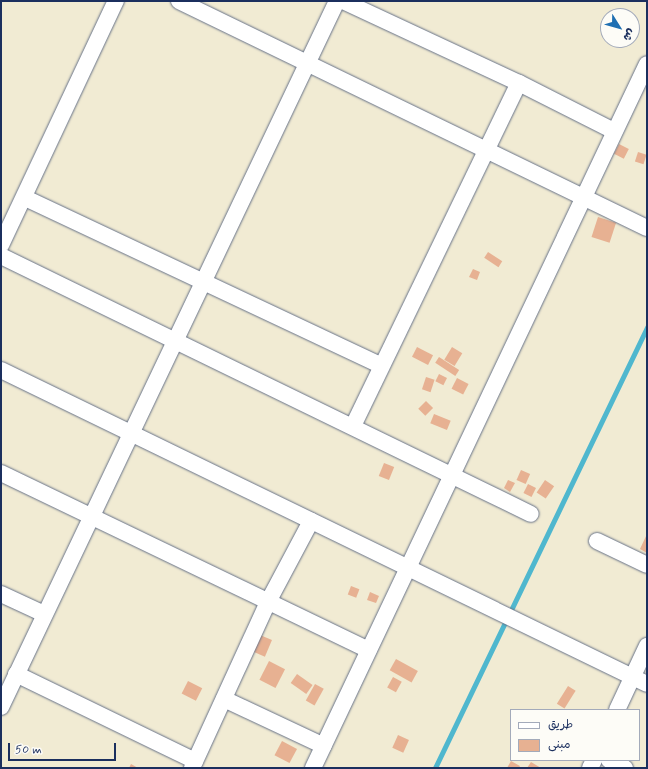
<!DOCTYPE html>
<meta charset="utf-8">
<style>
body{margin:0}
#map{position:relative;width:648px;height:769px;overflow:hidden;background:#f1ebd3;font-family:Mynerve,"Playpen Sans Arabic",sans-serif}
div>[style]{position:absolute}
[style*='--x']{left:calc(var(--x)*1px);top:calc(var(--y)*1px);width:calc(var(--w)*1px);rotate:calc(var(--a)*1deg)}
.stream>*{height:4.5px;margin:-2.25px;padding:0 2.25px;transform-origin:2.25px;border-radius:2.25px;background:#4fb7ce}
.building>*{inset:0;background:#e7b192;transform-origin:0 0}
.roads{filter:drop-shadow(0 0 1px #667187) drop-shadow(0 0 1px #667187)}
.minor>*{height:16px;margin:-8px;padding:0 8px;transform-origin:8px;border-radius:8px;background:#fff}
span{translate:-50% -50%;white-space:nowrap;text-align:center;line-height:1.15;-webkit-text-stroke:3px #fdfcf7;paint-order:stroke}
.frame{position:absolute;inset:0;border:2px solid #1b2f5e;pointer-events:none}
.legend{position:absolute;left:510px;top:709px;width:130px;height:52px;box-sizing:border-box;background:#fdfcf7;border:1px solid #a3aaba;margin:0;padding:5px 7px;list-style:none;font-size:12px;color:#1b2f5e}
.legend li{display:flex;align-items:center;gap:8px;height:20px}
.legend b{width:20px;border:1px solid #a3aaba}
.north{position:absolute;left:600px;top:8px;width:40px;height:40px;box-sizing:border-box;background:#fdfcf7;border:1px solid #a3aaba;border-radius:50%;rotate:127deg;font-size:11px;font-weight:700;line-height:16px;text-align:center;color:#1b2f5e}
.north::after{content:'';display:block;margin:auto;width:14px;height:18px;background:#1f6fb2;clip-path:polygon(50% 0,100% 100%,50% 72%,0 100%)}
.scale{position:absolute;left:8px;top:743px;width:108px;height:18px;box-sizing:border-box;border:2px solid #1b2f5e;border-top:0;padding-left:5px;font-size:12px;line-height:14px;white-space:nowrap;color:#1b2f5e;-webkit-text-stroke:3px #fdfcf7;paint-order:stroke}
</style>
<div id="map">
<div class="stream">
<i style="--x:435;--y:768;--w:489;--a:-64.3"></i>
</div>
<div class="building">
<i style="left:619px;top:144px;width:11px;height:11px;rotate:27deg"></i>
<i style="left:638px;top:152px;width:9px;height:10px;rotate:18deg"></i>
<i style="left:598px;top:217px;width:19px;height:21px;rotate:18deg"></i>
<i style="left:488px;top:252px;width:17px;height:7px;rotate:33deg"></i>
<i style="clip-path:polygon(473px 269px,480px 272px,477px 280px,469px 277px)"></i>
<i style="left:417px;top:347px;width:18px;height:11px;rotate:27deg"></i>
<i style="left:452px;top:347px;width:12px;height:15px;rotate:31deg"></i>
<i style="left:439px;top:357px;width:24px;height:7px;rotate:33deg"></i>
<i style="left:439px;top:374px;width:9px;height:8px;rotate:27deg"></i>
<i style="left:426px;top:377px;width:9px;height:13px;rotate:18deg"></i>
<i style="left:457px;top:378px;width:13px;height:12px;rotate:27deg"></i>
<i style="left:426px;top:401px;width:10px;height:11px;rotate:45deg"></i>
<i style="left:434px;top:414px;width:18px;height:10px;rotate:22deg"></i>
<i style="left:384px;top:463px;width:11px;height:14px;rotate:22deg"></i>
<i style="left:521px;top:470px;width:10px;height:11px;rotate:24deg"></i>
<i style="clip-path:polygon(508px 480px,515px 483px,510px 492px,504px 488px)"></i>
<i style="left:545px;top:480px;width:11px;height:15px;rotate:34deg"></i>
<i style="left:528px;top:484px;width:9px;height:10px;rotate:27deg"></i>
<i style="clip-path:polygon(647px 534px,647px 553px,640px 549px)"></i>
<i style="left:351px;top:586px;width:9px;height:9px;rotate:21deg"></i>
<i style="clip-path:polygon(370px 592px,379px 596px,376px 603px,367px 600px)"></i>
<i style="left:260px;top:635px;width:13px;height:18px;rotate:23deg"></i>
<i style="left:396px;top:659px;width:25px;height:13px;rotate:29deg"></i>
<i style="left:269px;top:661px;width:18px;height:21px;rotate:27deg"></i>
<i style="left:297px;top:674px;width:19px;height:11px;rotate:35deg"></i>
<i style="left:393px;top:677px;width:10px;height:12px;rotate:29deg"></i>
<i style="left:188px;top:681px;width:16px;height:14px;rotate:27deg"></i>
<i style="left:315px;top:684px;width:10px;height:19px;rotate:29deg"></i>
<i style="left:568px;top:686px;width:9px;height:21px;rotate:32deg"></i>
<i style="left:398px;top:735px;width:12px;height:14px;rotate:24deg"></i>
<i style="left:282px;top:741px;width:17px;height:16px;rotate:28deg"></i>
<i style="clip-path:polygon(511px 761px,520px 766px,519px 768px,507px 768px)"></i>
<i style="clip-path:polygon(531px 762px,541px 768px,527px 768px)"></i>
<i style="clip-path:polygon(131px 764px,138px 768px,129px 768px)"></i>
</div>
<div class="roads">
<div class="minor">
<i style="--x:179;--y:1;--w:520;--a:25.88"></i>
<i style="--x:343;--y:1;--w:194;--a:25"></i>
<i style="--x:519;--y:83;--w:106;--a:26.8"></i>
<i style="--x:25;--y:198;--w:392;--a:25.2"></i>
<i style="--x:1;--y:245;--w:270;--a:-64.8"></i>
<i style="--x:1;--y:256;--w:589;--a:25.96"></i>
<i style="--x:1;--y:370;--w:718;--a:25.92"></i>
<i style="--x:353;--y:426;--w:381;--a:-64.2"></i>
<i style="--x:1;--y:473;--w:408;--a:25.7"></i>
<i style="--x:597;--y:541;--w:55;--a:25.6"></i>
<i style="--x:1;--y:594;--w:47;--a:24.9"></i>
<i style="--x:16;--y:674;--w:199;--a:25.9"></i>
<i style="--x:224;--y:699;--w:110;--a:25.2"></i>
<i style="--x:1;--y:707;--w:782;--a:-64.55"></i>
<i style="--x:617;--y:710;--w:71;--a:-64.9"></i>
<i style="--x:609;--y:760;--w:18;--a:27"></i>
<i style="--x:192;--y:768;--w:183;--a:-65.4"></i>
<i style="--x:268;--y:602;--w:92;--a:-62"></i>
<i style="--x:313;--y:768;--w:779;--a:-64.62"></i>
<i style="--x:590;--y:768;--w:9;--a:-63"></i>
</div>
</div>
<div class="frame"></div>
<ul class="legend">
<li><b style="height:5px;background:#fff"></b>طريق</li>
<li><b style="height:11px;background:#e7b192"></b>مبنى</li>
</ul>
<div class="north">ش</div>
<div class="scale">50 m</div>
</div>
